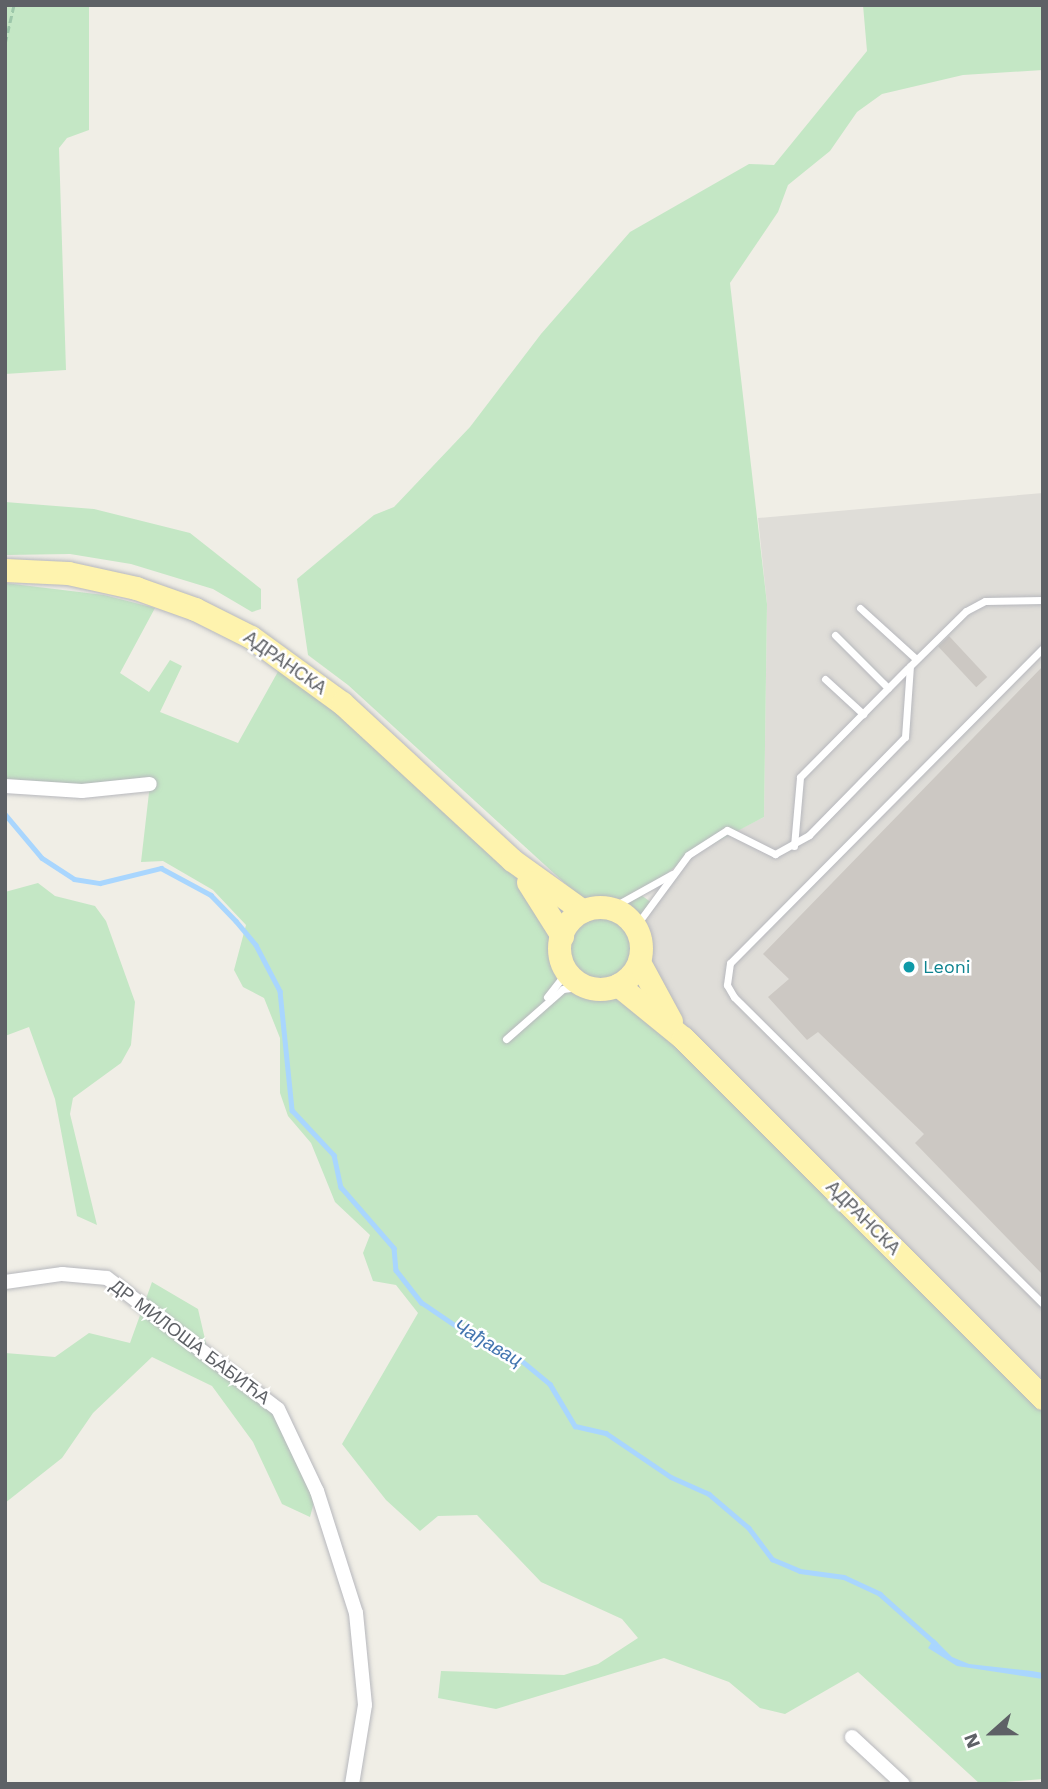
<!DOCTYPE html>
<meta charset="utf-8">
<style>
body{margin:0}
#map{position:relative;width:1048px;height:1789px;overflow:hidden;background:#f0eee6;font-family:"Work Sans",sans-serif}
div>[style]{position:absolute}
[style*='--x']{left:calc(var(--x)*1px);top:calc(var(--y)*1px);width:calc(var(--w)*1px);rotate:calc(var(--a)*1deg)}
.industrial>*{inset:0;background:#dfddd8}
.green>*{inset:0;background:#c4e7c5}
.round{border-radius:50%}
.water>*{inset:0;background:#a9d6fe}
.stream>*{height:4.5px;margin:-2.25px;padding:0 2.25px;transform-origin:2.25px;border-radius:2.25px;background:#a9d6fe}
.building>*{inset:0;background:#ccc8c3;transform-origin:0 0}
.path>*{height:2.5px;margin-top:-1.25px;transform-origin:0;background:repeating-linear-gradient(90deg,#9dc7aa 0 7px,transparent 0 10.5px)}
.roads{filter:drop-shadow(0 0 2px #b7b8bd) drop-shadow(0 0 2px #b7b8bd)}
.service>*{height:7px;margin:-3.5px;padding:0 3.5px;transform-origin:3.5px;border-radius:3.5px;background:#fff}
.minor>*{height:14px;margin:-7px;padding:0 7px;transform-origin:7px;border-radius:7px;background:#fff}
.primary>*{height:23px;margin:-11.5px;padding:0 11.5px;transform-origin:11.5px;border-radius:11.5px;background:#fef3ae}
.primary>.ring{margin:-11.5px;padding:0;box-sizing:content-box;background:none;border:23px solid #fef3ae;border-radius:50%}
.dots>*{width:19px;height:19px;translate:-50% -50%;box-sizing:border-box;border:4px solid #fff;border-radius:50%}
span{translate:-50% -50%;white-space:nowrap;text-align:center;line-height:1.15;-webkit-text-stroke:5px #fff;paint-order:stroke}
.street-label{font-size:18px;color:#5e6166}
.culture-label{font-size:18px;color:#0d838f}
.left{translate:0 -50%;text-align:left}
.water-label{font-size:19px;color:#4476b0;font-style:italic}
.frame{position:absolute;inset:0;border:7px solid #5e6166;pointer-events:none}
.north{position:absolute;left:957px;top:1698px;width:70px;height:70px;-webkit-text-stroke:5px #fff;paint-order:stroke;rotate:249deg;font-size:19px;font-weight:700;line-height:28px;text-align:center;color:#5e6166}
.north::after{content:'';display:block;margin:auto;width:24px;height:32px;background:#5e6166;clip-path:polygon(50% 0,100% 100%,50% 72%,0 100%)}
</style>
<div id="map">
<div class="industrial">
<i style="clip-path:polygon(1043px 493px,1043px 1380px,683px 1038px,641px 953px,635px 927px,688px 855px,764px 817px,767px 604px,758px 518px)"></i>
</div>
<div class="green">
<i style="clip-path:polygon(5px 5px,89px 5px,89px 130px,67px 138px,59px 148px,66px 370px,5px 374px)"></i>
<i style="clip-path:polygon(863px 5px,1043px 5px,1043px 70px,963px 75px,882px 94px,857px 112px,830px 151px,788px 185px,778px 212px,730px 283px,767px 604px,764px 817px,686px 858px,641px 895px,652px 903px,635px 927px,615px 910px,592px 908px,348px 685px,308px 655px,297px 579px,374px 515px,394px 507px,470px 427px,541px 334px,630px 232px,749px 164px,774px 165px,867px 51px)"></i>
<i style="clip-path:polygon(5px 502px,94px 509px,190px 533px,261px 589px,261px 609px,252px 612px,213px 589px,131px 564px,70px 554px,5px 555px)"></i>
<i style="clip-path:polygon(5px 583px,104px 595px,155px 608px,120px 673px,149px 692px,170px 660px,182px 666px,160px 712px,238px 743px,285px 659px,577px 914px,567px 924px,560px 945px,569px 974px,585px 986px,607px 988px,629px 977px,637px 966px,665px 1013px,1043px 1398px,1043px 1779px,980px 1784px,858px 1672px,785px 1714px,760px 1708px,729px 1682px,664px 1658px,496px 1709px,438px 1698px,441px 1671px,564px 1675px,598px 1664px,638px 1638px,622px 1619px,541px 1582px,477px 1515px,438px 1516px,420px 1531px,386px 1500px,342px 1444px,418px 1313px,396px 1285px,373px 1281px,363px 1253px,370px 1235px,335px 1202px,311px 1143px,288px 1116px,280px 1093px,280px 1038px,264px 998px,243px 987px,234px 970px,246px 925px,213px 890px,163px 861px,141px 862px,150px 784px,5px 786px)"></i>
<i style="clip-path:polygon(38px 883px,55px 896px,95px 906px,106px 921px,135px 1002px,131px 1045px,121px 1063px,73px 1098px,70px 1114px,97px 1225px,77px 1216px,55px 1099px,29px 1027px,5px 1036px,5px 892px)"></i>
<i class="round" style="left:567px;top:914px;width:66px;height:66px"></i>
<i style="clip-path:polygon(152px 1282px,198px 1309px,208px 1352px,278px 1409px,317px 1491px,310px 1517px,282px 1504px,253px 1442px,212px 1386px,152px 1357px,93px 1413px,62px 1458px,5px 1503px,5px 1353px,55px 1357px,89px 1333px,130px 1343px)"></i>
</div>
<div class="water">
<i style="clip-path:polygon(934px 1639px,952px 1657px,969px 1664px,1032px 1671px,1043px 1673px,1043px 1679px,957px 1666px,928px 1648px)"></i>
</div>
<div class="stream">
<i style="--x:5;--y:814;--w:57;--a:49.9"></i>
<i style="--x:42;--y:858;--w:38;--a:33"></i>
<i style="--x:74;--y:879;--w:26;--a:9"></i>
<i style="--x:100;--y:883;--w:63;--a:-13.8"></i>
<i style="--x:161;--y:868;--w:57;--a:28.4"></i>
<i style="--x:211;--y:895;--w:36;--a:46"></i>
<i style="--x:236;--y:921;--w:31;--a:50"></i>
<i style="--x:256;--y:945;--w:52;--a:62.4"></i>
<i style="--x:280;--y:991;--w:120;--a:84.2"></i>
<i style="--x:292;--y:1110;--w:62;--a:47"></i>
<i style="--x:334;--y:1155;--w:33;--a:78"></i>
<i style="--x:341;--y:1187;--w:81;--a:49"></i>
<i style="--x:394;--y:1248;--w:22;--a:85"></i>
<i style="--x:396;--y:1270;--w:41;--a:52"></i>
<i style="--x:421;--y:1302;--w:64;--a:34.2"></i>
<i style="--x:474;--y:1338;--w:38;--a:20"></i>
<i style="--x:510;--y:1351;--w:52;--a:39.5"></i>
<i style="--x:550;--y:1384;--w:49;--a:59.2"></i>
<i style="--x:575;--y:1426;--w:32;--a:13"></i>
<i style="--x:606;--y:1433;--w:78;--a:34.1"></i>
<i style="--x:671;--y:1477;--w:42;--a:24.1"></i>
<i style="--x:709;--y:1494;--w:52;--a:40.4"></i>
<i style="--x:749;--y:1528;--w:39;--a:53"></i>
<i style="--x:772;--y:1559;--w:30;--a:23"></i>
<i style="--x:800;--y:1571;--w:44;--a:7.8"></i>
<i style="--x:844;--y:1577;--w:40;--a:25"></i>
<i style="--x:880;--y:1594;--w:74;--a:41.7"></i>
</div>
<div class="building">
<i style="left:949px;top:636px;width:56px;height:15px;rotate:47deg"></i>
<i style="clip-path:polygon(1043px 666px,1043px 1275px,915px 1143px,924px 1134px,818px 1032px,807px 1040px,768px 997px,789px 979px,763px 954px)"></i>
</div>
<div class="path">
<i style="--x:5;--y:43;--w:39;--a:-77"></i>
</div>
<div class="roads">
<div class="service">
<i style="--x:860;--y:608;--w:76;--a:42.3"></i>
<i style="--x:835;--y:635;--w:75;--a:45"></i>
<i style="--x:1043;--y:648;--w:444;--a:134.8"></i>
<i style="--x:730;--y:963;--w:22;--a:98"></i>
<i style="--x:727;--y:985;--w:14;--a:60"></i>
<i style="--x:734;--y:997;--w:436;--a:44.8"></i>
<i style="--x:825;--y:679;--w:52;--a:42.6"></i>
<i style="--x:794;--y:846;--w:69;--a:-85"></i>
<i style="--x:800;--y:777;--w:153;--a:-45.3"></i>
<i style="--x:611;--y:908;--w:70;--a:-29.1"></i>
<i style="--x:635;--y:927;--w:89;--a:-53.6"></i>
<i style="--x:688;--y:855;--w:46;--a:-32.7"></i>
<i style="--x:727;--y:830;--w:54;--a:26.6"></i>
<i style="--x:775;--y:854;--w:39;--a:-29"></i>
<i style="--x:809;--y:835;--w:137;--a:-45.6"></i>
<i style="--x:905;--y:737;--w:71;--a:-86"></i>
<i style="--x:910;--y:666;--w:78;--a:-44.5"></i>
<i style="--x:966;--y:611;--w:21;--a:-28"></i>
<i style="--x:985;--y:601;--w:58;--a:-1"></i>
<i style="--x:547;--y:997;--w:28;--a:-52"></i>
<i style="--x:564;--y:975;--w:10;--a:-96"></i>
<i style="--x:506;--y:1039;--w:76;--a:-41.3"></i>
<i style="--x:563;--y:989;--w:22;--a:-8"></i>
</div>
<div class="minor">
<i style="--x:5;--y:786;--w:77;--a:3.7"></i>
<i style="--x:82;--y:791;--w:68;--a:-5.9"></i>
<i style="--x:5;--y:1282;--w:58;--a:-8"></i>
<i style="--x:62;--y:1274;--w:45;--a:5.1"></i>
<i style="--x:107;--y:1278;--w:215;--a:37.5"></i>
<i style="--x:278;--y:1409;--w:91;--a:64.6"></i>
<i style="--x:317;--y:1491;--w:128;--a:72.3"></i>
<i style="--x:356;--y:1613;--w:92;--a:84.4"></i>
<i style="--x:365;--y:1705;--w:80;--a:99.3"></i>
<i style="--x:852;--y:1737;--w:69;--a:42.7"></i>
</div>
<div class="primary">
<i style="--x:5;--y:570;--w:63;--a:2.7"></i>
<i style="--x:68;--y:573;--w:70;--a:12.4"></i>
<i style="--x:136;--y:588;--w:63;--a:19.6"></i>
<i style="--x:195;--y:609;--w:63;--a:26.6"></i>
<i style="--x:251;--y:637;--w:112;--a:36"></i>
<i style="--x:342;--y:703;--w:231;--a:42.7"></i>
<i style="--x:512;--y:860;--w:87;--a:35.7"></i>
<i style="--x:528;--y:882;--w:64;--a:57.8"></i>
<i class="ring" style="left:559px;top:907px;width:59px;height:59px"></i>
<i style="--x:639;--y:962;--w:67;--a:61.5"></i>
<i style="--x:618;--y:985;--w:84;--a:39.2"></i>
<i style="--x:683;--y:1038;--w:509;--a:45"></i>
</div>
</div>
<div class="dots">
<i style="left:909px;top:967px;background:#0f9aa8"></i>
</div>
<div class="street-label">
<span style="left:285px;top:663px;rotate:35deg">АДРАНСКА</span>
<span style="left:863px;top:1218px;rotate:45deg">АДРАНСКА</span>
<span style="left:190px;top:1342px;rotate:37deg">ДР МИЛОША БАБИЋА</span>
</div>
<div class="culture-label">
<span class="left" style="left:923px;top:967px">Leoni</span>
</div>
<div class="water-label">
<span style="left:488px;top:1343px;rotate:30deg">Чађавац</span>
</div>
<div class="frame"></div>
<div class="north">N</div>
</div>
